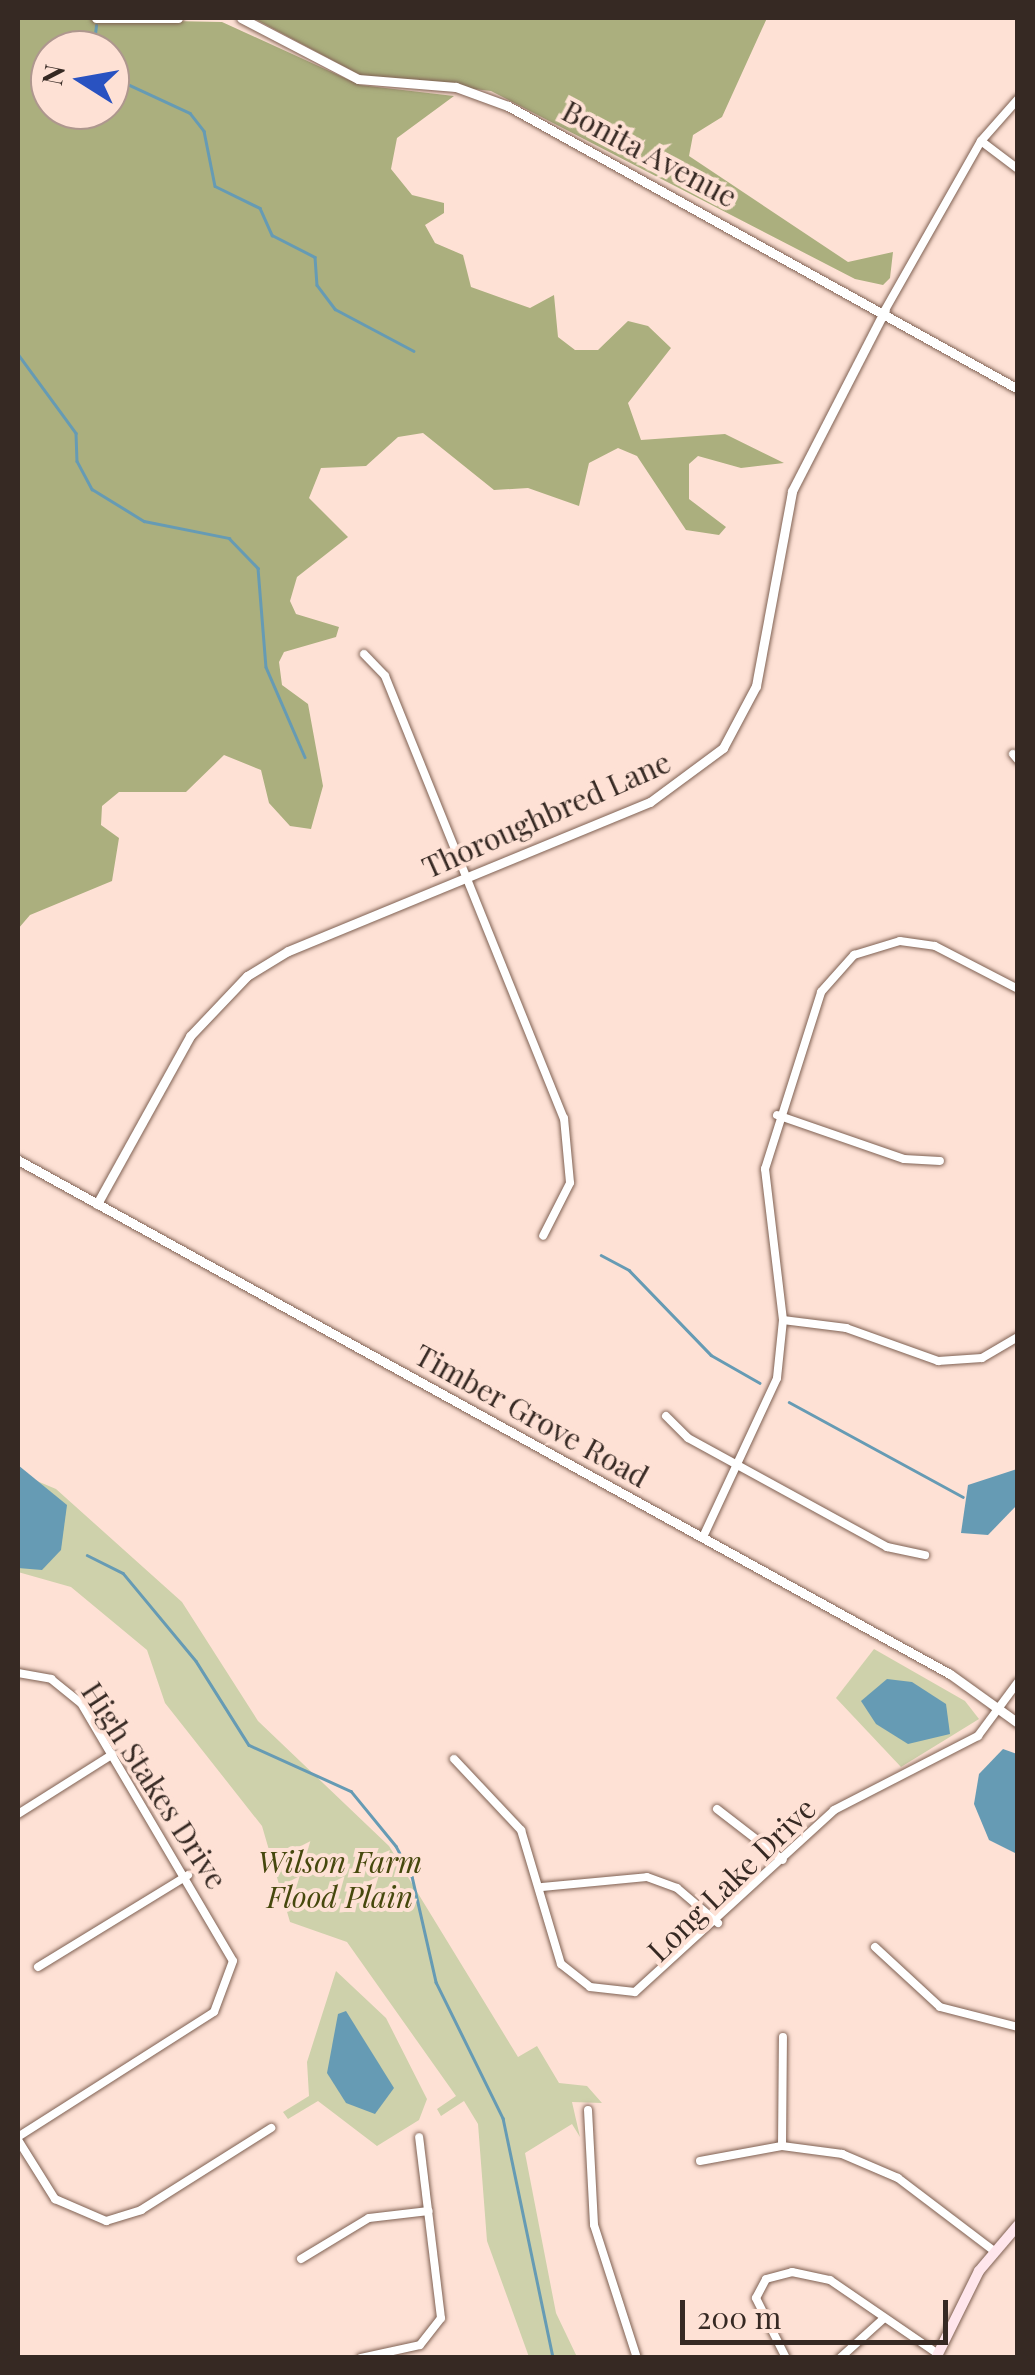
<!DOCTYPE html>
<style>
body{margin:0}
#map{position:relative;width:1035px;height:2375px;overflow:hidden;background:#fee1d5;font-family:"Playfair Display",serif}
div>[style]{position:absolute}
[style*='--x']{left:calc(var(--x)*1px);top:calc(var(--y)*1px);width:calc(var(--w)*1px);rotate:calc(var(--a)*1deg)}
.green>*{inset:0;background:#ced1ab}
.forest>*{inset:0;background:#abaf7e}
.water>*{inset:0;background:#669bb4}
.stream>*{height:2.5px;margin:-1.25px;padding:0 1.25px;transform-origin:1.25px;border-radius:1.25px;background:#669bb4}
.roads{filter:drop-shadow(0 0 2px #7f6153) drop-shadow(0 0 2px #7f6153)}
.minor>*{height:8px;margin:-4px;padding:0 4px;transform-origin:4px;border-radius:4px;background:#fff}
.tertiary>*{height:9px;margin:-4.5px;padding:0 4.5px;transform-origin:4.5px;border-radius:4.5px;background:#fff}
.secondary>*{height:10px;margin:-5px;padding:0 5px;transform-origin:5px;border-radius:5px;background:#ffe6ec}
span{translate:-50% -50%;white-space:nowrap;text-align:center;line-height:1.15;-webkit-text-stroke:8px #fee1d5;paint-order:stroke}
.street-label{font-size:30px;color:#362923}
.park-label{font-size:30px;color:#46480d;font-style:italic}
.frame{position:absolute;inset:0;border:20px solid #362923;pointer-events:none}
.north{position:absolute;left:30px;top:30px;width:100px;height:100px;box-sizing:border-box;background:#fee1d5;border:2px solid #ae978e;border-radius:50%;rotate:281deg;font-size:28px;font-weight:700;line-height:40px;text-align:center;color:#362923}
.north::after{content:'';display:block;margin:auto;width:35px;height:45px;background:#2952c1;clip-path:polygon(50% 0,100% 100%,50% 72%,0 100%)}
.scale{position:absolute;left:680px;top:2300px;width:268px;height:45px;box-sizing:border-box;border:5px solid #362923;border-top:0;padding-left:12px;font-size:30px;line-height:35px;white-space:nowrap;color:#362923;-webkit-text-stroke:8px #fee1d5;paint-order:stroke}
</style>
<div id="map">
<div class="green">
<i style="clip-path:polygon(18px 1473px,56px 1489px,182px 1602px,258px 1721px,389px 1846px,518px 2057px,537px 2046px,559px 2083px,587px 2086px,602px 2103px,572px 2102px,580px 2137px,572px 2124px,525px 2153px,556px 2313px,577px 2357px,529px 2357px,487px 2241px,478px 2124px,464px 2101px,441px 2116px,437px 2109px,456px 2096px,347px 1942px,290px 1922px,262px 1826px,165px 1703px,147px 1650px,71px 1587px,18px 1572px)"></i>
<i style="clip-path:polygon(874px 1649px,965px 1701px,979px 1719px,901px 1767px,836px 1698px)"></i>
<i style="clip-path:polygon(336px 1971px,386px 2018px,427px 2099px,419px 2120px,377px 2146px,318px 2101px,288px 2119px,283px 2112px,309px 2096px,307px 2062px)"></i>
</div>
<div class="forest">
<i style="clip-path:polygon(evenodd,18px 18px,222px 22px,360px 85px,454px 96px,397px 138px,391px 169px,412px 195px,444px 203px,444px 213px,425px 225px,435px 243px,463px 255px,471px 287px,530px 308px,554px 295px,558px 337px,575px 350px,598px 350px,628px 321px,648px 326px,671px 348px,628px 403px,641px 440px,725px 434px,784px 463px,741px 468px,698px 456px,689px 464px,689px 499px,726px 527px,719px 535px,686px 530px,637px 456px,618px 448px,589px 463px,579px 506px,528px 488px,494px 490px,423px 433px,398px 437px,366px 466px,321px 468px,309px 498px,348px 537px,297px 577px,290px 601px,296px 614px,339px 627px,336px 637px,284px 652px,279px 662px,282px 685px,308px 704px,323px 786px,311px 829px,290px 826px,269px 803px,261px 770px,224px 755px,186px 792px,119px 792px,102px 806px,101px 825px,119px 838px,112px 881px,30px 915px,18px 929px,18px 18px,50px 50px,110px 50px,110px 110px,50px 110px,50px 50px)"></i>
<i style="clip-path:polygon(253px 18px,767px 18px,722px 117px,693px 135px,689px 156px,848px 262px,893px 252px,890px 278px,883px 285px,855px 279px,491px 91px,362px 76px)"></i>
</div>
<div class="water">
<i style="clip-path:polygon(18px 1465px,67px 1505px,61px 1550px,42px 1570px,18px 1568px)"></i>
<i style="clip-path:polygon(1017px 1469px,1017px 1505px,988px 1535px,961px 1533px,968px 1485px)"></i>
<i style="clip-path:polygon(887px 1679px,912px 1682px,946px 1704px,950px 1734px,908px 1744px,876px 1724px,861px 1701px)"></i>
<i style="clip-path:polygon(1003px 1749px,1017px 1754px,1017px 1854px,989px 1840px,974px 1804px,979px 1774px)"></i>
<i style="clip-path:polygon(346px 2011px,394px 2088px,375px 2114px,346px 2103px,327px 2073px,338px 2014px)"></i>
</div>
<div class="stream">
<i style="--x:93;--y:50;--w:25;--a:-83"></i>
<i style="--x:110;--y:76;--w:88;--a:24.8"></i>
<i style="--x:190;--y:113;--w:23;--a:52"></i>
<i style="--x:204;--y:131;--w:56;--a:78.7"></i>
<i style="--x:215;--y:186;--w:50;--a:26.1"></i>
<i style="--x:260;--y:208;--w:30;--a:66"></i>
<i style="--x:272;--y:235;--w:48;--a:27.1"></i>
<i style="--x:315;--y:257;--w:28;--a:86"></i>
<i style="--x:317;--y:285;--w:30;--a:53"></i>
<i style="--x:335;--y:309;--w:89;--a:28"></i>
<i style="--x:18;--y:354;--w:98;--a:53.7"></i>
<i style="--x:76;--y:433;--w:28;--a:88"></i>
<i style="--x:77;--y:461;--w:32;--a:62"></i>
<i style="--x:92;--y:489;--w:61;--a:31.6"></i>
<i style="--x:144;--y:521;--w:87;--a:11.3"></i>
<i style="--x:229;--y:538;--w:42;--a:46"></i>
<i style="--x:258;--y:568;--w:99;--a:85.4"></i>
<i style="--x:266;--y:667;--w:98;--a:66.6"></i>
<i style="--x:601;--y:1255;--w:32;--a:28"></i>
<i style="--x:629;--y:1270;--w:118;--a:46"></i>
<i style="--x:711;--y:1355;--w:56;--a:29.7"></i>
<i style="--x:789;--y:1402;--w:198;--a:28.6"></i>
<i style="--x:87;--y:1555;--w:40;--a:26.6"></i>
<i style="--x:123;--y:1573;--w:114;--a:50.3"></i>
<i style="--x:196;--y:1661;--w:99;--a:57.8"></i>
<i style="--x:249;--y:1745;--w:112;--a:24.3"></i>
<i style="--x:351;--y:1791;--w:71;--a:50.7"></i>
<i style="--x:396;--y:1846;--w:34;--a:62"></i>
<i style="--x:412;--y:1876;--w:109;--a:77.2"></i>
<i style="--x:436;--y:1982;--w:152;--a:63.8"></i>
<i style="--x:503;--y:2118;--w:245;--a:78.2"></i>
</div>
<div class="roads">
<div class="minor">
<i style="--x:981;--y:141;--w:46;--a:37.1"></i>
<i style="--x:885;--y:310;--w:194;--a:-60.4"></i>
<i style="--x:981;--y:141;--w:56;--a:-48.6"></i>
<i style="--x:364;--y:654;--w:30;--a:46"></i>
<i style="--x:385;--y:676;--w:477;--a:68"></i>
<i style="--x:564;--y:1118;--w:65;--a:84.7"></i>
<i style="--x:570;--y:1183;--w:59;--a:117"></i>
<i style="--x:1013;--y:754;--w:8;--a:50"></i>
<i style="--x:777;--y:1115;--w:134;--a:19.1"></i>
<i style="--x:904;--y:1159;--w:36;--a:3"></i>
<i style="--x:783;--y:1320;--w:64;--a:7.2"></i>
<i style="--x:846;--y:1328;--w:98;--a:19.7"></i>
<i style="--x:938;--y:1361;--w:44;--a:-3.9"></i>
<i style="--x:982;--y:1358;--w:42;--a:-30.3"></i>
<i style="--x:666;--y:1416;--w:31;--a:45"></i>
<i style="--x:688;--y:1438;--w:227;--a:28.7"></i>
<i style="--x:887;--y:1547;--w:39;--a:12"></i>
<i style="--x:703;--y:1537;--w:175;--a:-65"></i>
<i style="--x:777;--y:1378;--w:58;--a:-84.1"></i>
<i style="--x:783;--y:1320;--w:152;--a:-96.8"></i>
<i style="--x:765;--y:1169;--w:186;--a:-72.4"></i>
<i style="--x:821;--y:992;--w:50;--a:-48.3"></i>
<i style="--x:854;--y:955;--w:48;--a:-16.9"></i>
<i style="--x:900;--y:941;--w:35;--a:8"></i>
<i style="--x:935;--y:946;--w:93;--a:27.4"></i>
<i style="--x:18;--y:1673;--w:34;--a:10"></i>
<i style="--x:51;--y:1679;--w:38;--a:39"></i>
<i style="--x:81;--y:1703;--w:299;--a:59.5"></i>
<i style="--x:233;--y:1961;--w:54;--a:110.4"></i>
<i style="--x:214;--y:2012;--w:232;--a:147.5"></i>
<i style="--x:454;--y:1759;--w:98;--a:46.7"></i>
<i style="--x:521;--y:1830;--w:140;--a:73.4"></i>
<i style="--x:561;--y:1964;--w:37;--a:38"></i>
<i style="--x:590;--y:1987;--w:45;--a:6.3"></i>
<i style="--x:635;--y:1992;--w:270;--a:-42.4"></i>
<i style="--x:834;--y:1810;--w:162;--a:-27.2"></i>
<i style="--x:978;--y:1736;--w:67;--a:-53.5"></i>
<i style="--x:717;--y:1809;--w:83;--a:37.7"></i>
<i style="--x:18;--y:1814;--w:112;--a:-32.3"></i>
<i style="--x:542;--y:1887;--w:105;--a:-5.4"></i>
<i style="--x:647;--y:1877;--w:32;--a:20"></i>
<i style="--x:677;--y:1888;--w:54;--a:40.5"></i>
<i style="--x:875;--y:1947;--w:88;--a:42.7"></i>
<i style="--x:940;--y:2007;--w:81;--a:14.4"></i>
<i style="--x:38;--y:1967;--w:176;--a:-31.5"></i>
<i style="--x:588;--y:2110;--w:115;--a:87"></i>
<i style="--x:594;--y:2225;--w:140;--a:72.1"></i>
<i style="--x:18;--y:2140;--w:70;--a:57.9"></i>
<i style="--x:55;--y:2199;--w:56;--a:23.3"></i>
<i style="--x:106;--y:2221;--w:37;--a:-17"></i>
<i style="--x:141;--y:2210;--w:154;--a:-32.2"></i>
<i style="--x:782;--y:2146;--w:109;--a:-89.5"></i>
<i style="--x:700;--y:2161;--w:83;--a:-10.4"></i>
<i style="--x:782;--y:2146;--w:61;--a:7.6"></i>
<i style="--x:842;--y:2154;--w:61;--a:23.2"></i>
<i style="--x:898;--y:2178;--w:121;--a:37.2"></i>
<i style="--x:301;--y:2259;--w:79;--a:-31.1"></i>
<i style="--x:369;--y:2218;--w:60;--a:-6.7"></i>
<i style="--x:361;--y:2358;--w:60;--a:-12.4"></i>
<i style="--x:420;--y:2345;--w:34;--a:-52"></i>
<i style="--x:441;--y:2318;--w:182;--a:-96.9"></i>
<i style="--x:786;--y:2358;--w:67;--a:-116.6"></i>
<i style="--x:756;--y:2298;--w:21;--a:-62"></i>
<i style="--x:766;--y:2279;--w:27;--a:-15"></i>
<i style="--x:792;--y:2272;--w:39;--a:12"></i>
<i style="--x:830;--y:2280;--w:131;--a:34.4"></i>
<i style="--x:840;--y:2358;--w:57;--a:-42.1"></i>
</div>
<div class="tertiary">
<i style="--x:96;--y:18;--w:82;--a:0"></i>
<i style="--x:241;--y:18;--w:132;--a:27.5"></i>
<i style="--x:358;--y:79;--w:98;--a:4.7"></i>
<i style="--x:456;--y:87;--w:55;--a:20.1"></i>
<i style="--x:508;--y:106;--w:583;--a:29.03"></i>
<i style="--x:18;--y:1160;--w:1064;--a:28.88"></i>
<i style="--x:950;--y:1674;--w:84;--a:35.8"></i>
<i style="--x:97;--y:1204;--w:192;--a:-61"></i>
<i style="--x:190;--y:1036;--w:83;--a:-46.5"></i>
<i style="--x:247;--y:976;--w:48;--a:-31.4"></i>
<i style="--x:288;--y:951;--w:391;--a:-22.4"></i>
<i style="--x:650;--y:802;--w:91;--a:-36.5"></i>
<i style="--x:723;--y:748;--w:70;--a:-62"></i>
<i style="--x:756;--y:686;--w:198;--a:-79.5"></i>
<i style="--x:792;--y:491;--w:203;--a:-62.8"></i>
</div>
<div class="secondary">
<i style="--x:936;--y:2358;--w:97;--a:-63.7"></i>
<i style="--x:979;--y:2271;--w:60;--a:-49.7"></i>
</div>
</div>
<div class="street-label">
<span style="left:650px;top:153px;rotate:28deg">Bonita Avenue</span>
<span style="left:546px;top:814px;rotate:-24deg">Thoroughbred Lane</span>
<span style="left:532px;top:1415px;rotate:29deg">Timber Grove Road</span>
<span style="left:155px;top:1785px;rotate:57deg">High Stakes Drive</span>
<span style="left:731px;top:1879px;rotate:-44deg">Long Lake Drive</span>
</div>
<div class="park-label">
<span style="left:340px;top:1878px">Wilson Farm<br>Flood Plain</span>
</div>
<div class="frame"></div>
<div class="north">N</div>
<div class="scale">200 m</div>
</div>
